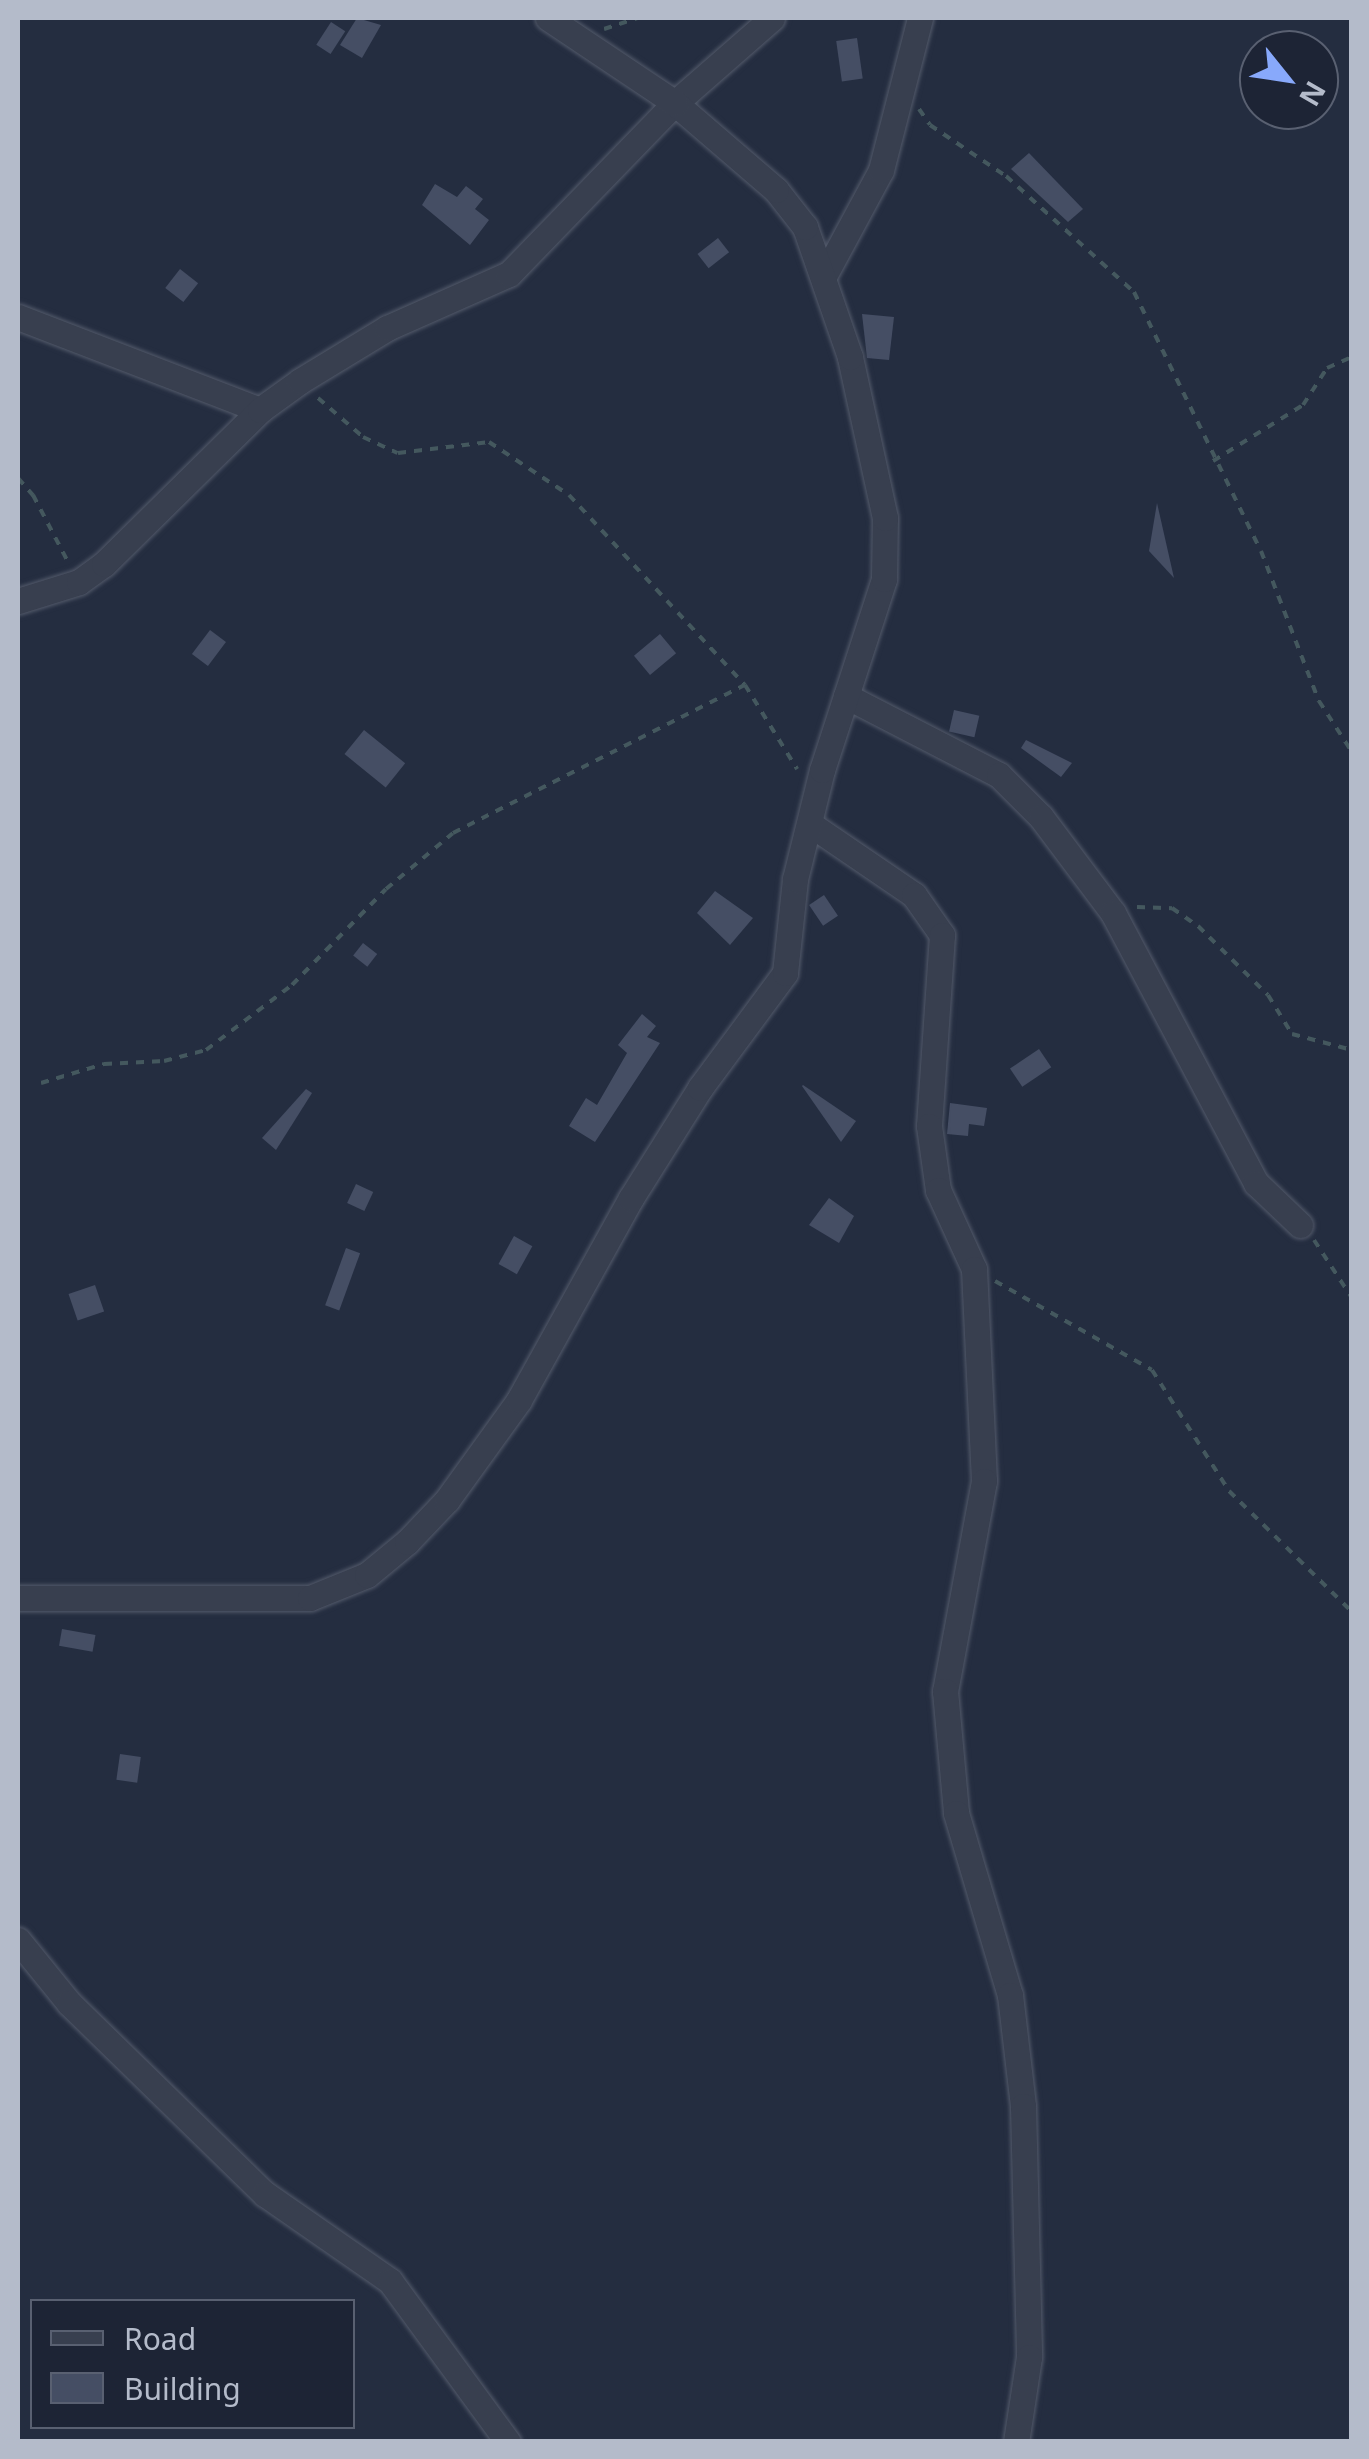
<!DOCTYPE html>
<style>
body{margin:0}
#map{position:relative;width:1369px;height:2459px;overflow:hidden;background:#242d40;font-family:"Noto Sans",sans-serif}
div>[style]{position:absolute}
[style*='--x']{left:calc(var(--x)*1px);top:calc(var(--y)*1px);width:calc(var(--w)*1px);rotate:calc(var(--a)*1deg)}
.building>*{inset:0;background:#454e64;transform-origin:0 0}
.path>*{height:4px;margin-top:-2px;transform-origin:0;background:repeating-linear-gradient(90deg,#44585e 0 8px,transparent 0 16px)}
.roads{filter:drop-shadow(0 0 2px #535a6a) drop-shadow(0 0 2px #535a6a)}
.street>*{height:25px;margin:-12.5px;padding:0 12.5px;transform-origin:12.5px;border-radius:12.5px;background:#383f4f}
span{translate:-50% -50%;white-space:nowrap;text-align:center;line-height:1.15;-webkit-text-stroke:8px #1d2435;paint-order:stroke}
.frame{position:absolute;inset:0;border:20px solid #b4bbca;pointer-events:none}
.legend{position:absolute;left:30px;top:2299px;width:325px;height:130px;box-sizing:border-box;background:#1d2435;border:2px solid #596071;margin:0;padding:12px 18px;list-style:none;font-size:30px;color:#b4bbca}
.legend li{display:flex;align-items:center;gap:20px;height:50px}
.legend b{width:50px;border:2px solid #596071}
.north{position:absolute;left:1239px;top:30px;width:100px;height:100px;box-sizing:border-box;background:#1d2435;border:2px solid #596071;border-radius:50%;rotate:120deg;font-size:28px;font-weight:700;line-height:40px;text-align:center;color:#b4bbca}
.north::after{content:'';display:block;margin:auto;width:35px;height:45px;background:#88a9fb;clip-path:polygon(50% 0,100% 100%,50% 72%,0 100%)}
</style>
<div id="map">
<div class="building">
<i style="clip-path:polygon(357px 18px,381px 25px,362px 58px,340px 45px)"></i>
<i style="left:331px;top:22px;width:17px;height:27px;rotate:33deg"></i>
<i style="left:857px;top:38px;width:41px;height:21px;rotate:82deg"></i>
<i style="clip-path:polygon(1029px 153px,1083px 209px,1068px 222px,1011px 169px)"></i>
<i style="clip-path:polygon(435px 184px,457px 197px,466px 186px,483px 199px,475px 209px,489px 220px,470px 245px,422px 205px)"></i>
<i style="left:718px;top:238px;width:18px;height:26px;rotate:52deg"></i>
<i style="left:180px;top:269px;width:23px;height:24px;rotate:38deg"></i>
<i style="clip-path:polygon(862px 314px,894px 317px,889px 360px,867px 358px)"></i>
<i style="clip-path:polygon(1157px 503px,1174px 578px,1149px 551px)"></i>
<i style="left:210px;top:630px;width:20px;height:30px;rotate:37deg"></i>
<i style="left:660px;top:634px;width:25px;height:34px;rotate:50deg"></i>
<i style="left:954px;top:710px;width:26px;height:22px;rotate:13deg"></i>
<i style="left:364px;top:730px;width:53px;height:31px;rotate:39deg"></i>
<i style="clip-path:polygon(1026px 740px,1072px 763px,1061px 777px,1021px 748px)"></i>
<i style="clip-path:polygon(715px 891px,753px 918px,730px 945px,697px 913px)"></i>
<i style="left:824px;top:895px;width:25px;height:18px;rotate:56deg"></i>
<i style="left:363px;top:943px;width:18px;height:16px;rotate:38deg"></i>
<i style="clip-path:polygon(642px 1014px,656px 1026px,647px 1037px,660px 1043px,595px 1142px,569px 1126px,586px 1098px,597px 1105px,627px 1053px,618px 1045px)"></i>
<i style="left:1039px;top:1049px;width:22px;height:35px;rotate:56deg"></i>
<i style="clip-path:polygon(803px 1085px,856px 1121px,841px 1142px,802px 1086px)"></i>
<i style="clip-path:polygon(306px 1089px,312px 1093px,276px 1150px,262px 1138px)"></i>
<i style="clip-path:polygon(950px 1103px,987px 1108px,984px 1126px,969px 1124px,968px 1136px,947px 1134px)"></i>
<i style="left:356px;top:1184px;width:19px;height:21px;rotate:25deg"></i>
<i style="clip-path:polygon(829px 1198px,854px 1216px,839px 1243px,809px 1225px)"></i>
<i style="left:514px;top:1236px;width:21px;height:32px;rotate:29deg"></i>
<i style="left:346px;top:1248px;width:15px;height:61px;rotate:20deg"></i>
<i style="left:95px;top:1285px;width:28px;height:28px;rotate:71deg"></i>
<i style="left:62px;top:1629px;width:34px;height:17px;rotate:10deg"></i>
<i style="left:120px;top:1754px;width:21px;height:26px;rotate:8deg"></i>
</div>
<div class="path">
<i style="--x:604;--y:29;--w:35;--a:-18"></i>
<i style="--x:919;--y:109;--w:19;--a:55"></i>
<i style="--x:930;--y:125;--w:92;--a:33.9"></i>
<i style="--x:1006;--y:176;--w:173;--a:42.2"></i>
<i style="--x:1134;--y:292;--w:288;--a:63.9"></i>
<i style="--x:1261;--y:551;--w:161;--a:68.9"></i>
<i style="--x:1319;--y:701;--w:61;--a:57.1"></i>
<i style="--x:318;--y:398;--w:60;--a:40.9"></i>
<i style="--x:363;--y:437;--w:38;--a:25"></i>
<i style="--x:398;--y:453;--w:92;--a:-6.9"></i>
<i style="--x:489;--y:442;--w:96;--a:33.5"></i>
<i style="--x:569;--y:495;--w:259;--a:47.2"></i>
<i style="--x:745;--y:685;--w:99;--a:58.2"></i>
<i style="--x:1213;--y:461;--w:106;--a:-31.9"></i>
<i style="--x:1303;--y:405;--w:44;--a:-57"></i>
<i style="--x:1327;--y:368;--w:27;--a:-24"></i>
<i style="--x:18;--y:478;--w:23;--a:49"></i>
<i style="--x:33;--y:495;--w:73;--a:62.4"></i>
<i style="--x:1137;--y:907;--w:35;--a:2"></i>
<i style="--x:1172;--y:908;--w:32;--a:35"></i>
<i style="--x:1198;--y:926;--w:98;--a:44.6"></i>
<i style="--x:1268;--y:995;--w:46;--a:58.4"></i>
<i style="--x:1292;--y:1034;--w:62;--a:14.9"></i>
<i style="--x:41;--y:1083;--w:66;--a:-16.8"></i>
<i style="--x:104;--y:1064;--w:60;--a:-2.9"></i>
<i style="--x:164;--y:1061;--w:43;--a:-14.7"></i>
<i style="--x:206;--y:1050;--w:108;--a:-37.1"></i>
<i style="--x:292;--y:985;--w:134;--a:-45.6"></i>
<i style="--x:386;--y:889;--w:87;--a:-39.9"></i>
<i style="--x:453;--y:833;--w:327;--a:-26.9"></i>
<i style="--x:1314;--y:1240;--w:69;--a:56.8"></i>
<i style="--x:995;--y:1281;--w:180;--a:29.5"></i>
<i style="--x:1152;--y:1370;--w:143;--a:57.5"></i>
<i style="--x:1229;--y:1491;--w:173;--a:44.5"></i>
<i style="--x:18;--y:1857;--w:38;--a:90"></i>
</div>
<div class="roads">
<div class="street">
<i style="--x:824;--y:276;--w:120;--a:-61.7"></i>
<i style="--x:881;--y:170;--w:157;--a:-75.6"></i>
<i style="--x:18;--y:317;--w:259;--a:21"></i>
<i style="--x:18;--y:601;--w:64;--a:-17.3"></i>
<i style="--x:79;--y:582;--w:31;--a:-36"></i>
<i style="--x:104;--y:564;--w:219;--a:-44.6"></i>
<i style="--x:260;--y:410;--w:49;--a:-35.9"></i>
<i style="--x:300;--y:381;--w:102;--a:-31.3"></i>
<i style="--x:387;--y:328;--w:133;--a:-23.9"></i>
<i style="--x:509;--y:274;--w:238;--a:-45.9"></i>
<i style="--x:675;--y:103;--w:129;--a:-41.2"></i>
<i style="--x:846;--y:696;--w:172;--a:27.3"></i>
<i style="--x:999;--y:775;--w:59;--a:45"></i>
<i style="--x:1041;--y:817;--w:120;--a:53.1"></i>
<i style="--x:1113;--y:913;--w:306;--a:62.1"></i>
<i style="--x:1256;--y:1183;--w:61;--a:43.7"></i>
<i style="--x:810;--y:824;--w:126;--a:34.3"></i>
<i style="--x:914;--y:895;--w:49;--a:55"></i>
<i style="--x:942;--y:935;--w:191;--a:93.9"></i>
<i style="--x:929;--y:1126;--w:65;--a:82"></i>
<i style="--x:938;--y:1190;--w:87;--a:65.5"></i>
<i style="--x:974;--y:1269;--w:212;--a:87.3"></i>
<i style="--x:984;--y:1481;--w:214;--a:100.5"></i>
<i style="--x:945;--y:1691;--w:122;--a:84.8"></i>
<i style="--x:956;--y:1813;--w:190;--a:73.5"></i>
<i style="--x:1010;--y:1995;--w:112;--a:83.3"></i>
<i style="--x:1023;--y:2106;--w:251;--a:88.6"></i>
<i style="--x:1029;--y:2357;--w:86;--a:98.7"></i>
<i style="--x:18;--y:1598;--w:292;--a:0"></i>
<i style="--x:310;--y:1598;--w:61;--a:-22"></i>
<i style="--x:367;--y:1575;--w:52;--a:-39.5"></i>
<i style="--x:407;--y:1542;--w:58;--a:-46.4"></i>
<i style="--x:447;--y:1500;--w:123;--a:-54.2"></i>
<i style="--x:519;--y:1400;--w:231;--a:-61"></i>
<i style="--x:631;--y:1198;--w:130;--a:-57.9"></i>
<i style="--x:700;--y:1088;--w:143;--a:-53.5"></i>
<i style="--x:785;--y:973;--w:95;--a:-83.9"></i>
<i style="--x:795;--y:879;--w:112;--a:-76.1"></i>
<i style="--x:822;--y:770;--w:201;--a:-72"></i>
<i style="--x:884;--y:579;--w:61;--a:-89.1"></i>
<i style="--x:885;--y:518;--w:165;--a:-102.3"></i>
<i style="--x:850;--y:357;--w:138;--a:-109.1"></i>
<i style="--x:805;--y:227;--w:47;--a:-128.1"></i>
<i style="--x:776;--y:190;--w:133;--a:-139.3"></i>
<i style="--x:675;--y:103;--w:153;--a:-146.2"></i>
<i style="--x:18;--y:1940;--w:81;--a:51"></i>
<i style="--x:69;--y:2003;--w:274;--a:44.3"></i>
<i style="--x:265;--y:2194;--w:152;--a:34.8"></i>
<i style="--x:390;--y:2281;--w:200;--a:53.8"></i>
</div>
</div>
<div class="frame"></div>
<ul class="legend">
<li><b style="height:12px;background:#383f4f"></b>Road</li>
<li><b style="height:28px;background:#454e64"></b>Building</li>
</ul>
<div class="north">N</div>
</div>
